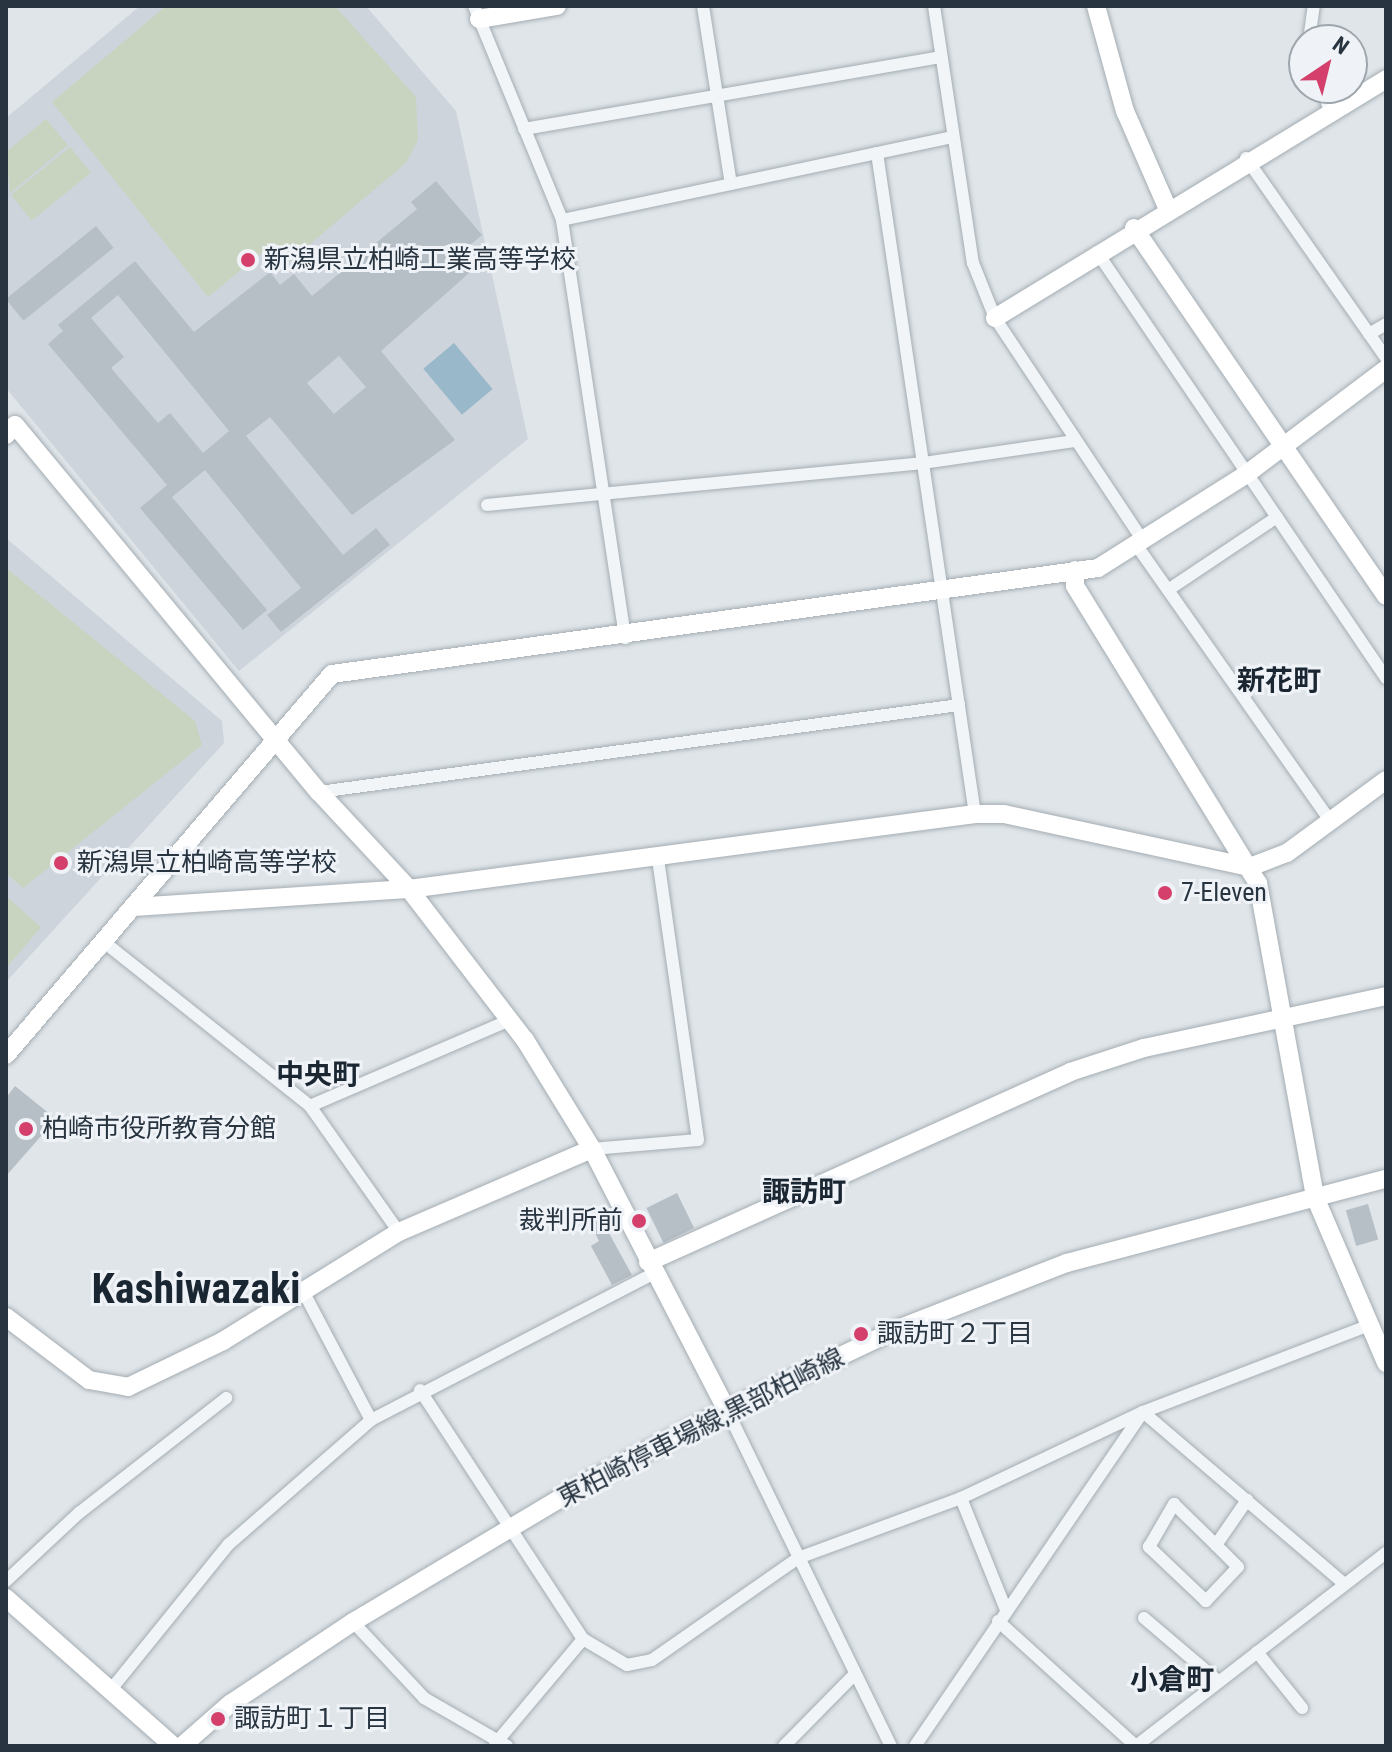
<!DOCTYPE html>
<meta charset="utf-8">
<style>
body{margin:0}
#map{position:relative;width:1392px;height:1752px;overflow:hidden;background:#dfe5e9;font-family:"Roboto Condensed","Noto Sans JP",sans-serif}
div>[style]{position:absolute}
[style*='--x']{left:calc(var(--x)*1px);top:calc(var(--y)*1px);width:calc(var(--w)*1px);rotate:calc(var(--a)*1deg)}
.built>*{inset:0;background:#cdd4db}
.green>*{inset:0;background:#c8d4c0;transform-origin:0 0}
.water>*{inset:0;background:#99b9cb;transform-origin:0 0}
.building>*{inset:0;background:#b6bfc6;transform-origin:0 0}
.roads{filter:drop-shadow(0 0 2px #a4adb3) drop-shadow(0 0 2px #a4adb3)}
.street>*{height:12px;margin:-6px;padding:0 6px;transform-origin:6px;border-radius:6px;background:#f2f5f7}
.secondary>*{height:18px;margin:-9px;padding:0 9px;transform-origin:9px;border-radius:9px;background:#fff}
.dots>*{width:22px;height:22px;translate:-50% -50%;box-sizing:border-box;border:4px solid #eff3f7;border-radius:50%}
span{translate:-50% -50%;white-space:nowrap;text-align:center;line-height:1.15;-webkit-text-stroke:6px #eff3f7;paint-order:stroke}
.poi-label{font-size:26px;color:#283541}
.left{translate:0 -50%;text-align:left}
.right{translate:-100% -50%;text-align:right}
.street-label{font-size:26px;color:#283541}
.neighbourhood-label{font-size:28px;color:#1a2632;font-weight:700}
.town-label{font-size:42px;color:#1a2632;font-weight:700}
.frame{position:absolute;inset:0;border:8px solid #283541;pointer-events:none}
.north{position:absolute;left:1288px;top:24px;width:80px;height:80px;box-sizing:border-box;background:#eff3f7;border:2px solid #9fa7ae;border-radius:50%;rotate:35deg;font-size:22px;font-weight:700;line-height:32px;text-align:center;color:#283541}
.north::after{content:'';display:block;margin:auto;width:28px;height:36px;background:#d43f6c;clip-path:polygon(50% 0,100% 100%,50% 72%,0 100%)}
</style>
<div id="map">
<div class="built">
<i style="clip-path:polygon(140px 6px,366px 6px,456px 111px,528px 439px,239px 671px,6px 388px,6px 118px)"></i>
<i style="clip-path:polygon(6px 538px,222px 721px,224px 743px,6px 982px)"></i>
</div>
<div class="green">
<i style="clip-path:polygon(166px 6px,335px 6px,416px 97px,418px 140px,406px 163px,278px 271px,263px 252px,208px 297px,52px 102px)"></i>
<i style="clip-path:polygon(46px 119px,68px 145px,10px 193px,6px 152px)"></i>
<i style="left:70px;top:147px;width:33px;height:76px;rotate:51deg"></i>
<i style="clip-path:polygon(6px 568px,195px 721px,202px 745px,23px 888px,6px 873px)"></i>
<i style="clip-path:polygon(8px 898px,41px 927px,6px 968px,6px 901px)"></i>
</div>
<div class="water">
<i style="left:454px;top:343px;width:60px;height:40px;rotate:50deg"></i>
</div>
<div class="building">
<i style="clip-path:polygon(evenodd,436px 181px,482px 235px,464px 250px,477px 266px,381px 351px,455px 440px,352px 515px,270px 417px,246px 436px,343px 555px,376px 528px,390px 545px,281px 632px,267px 615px,301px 588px,205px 470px,172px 497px,267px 610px,243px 630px,140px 508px,167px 485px,48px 344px,63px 331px,58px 325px,135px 261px,194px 332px,270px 272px,280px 285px,294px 274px,312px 296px,417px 209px,411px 202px,436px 181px,118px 295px,229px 431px,203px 453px,170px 413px,158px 423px,111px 368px,124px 357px,91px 318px,118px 295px,436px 181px,339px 356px,366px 387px,334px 414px,307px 383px,339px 356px)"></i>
<i style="left:96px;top:226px;width:28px;height:116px;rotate:51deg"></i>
<i style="clip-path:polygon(15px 1086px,56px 1119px,6px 1176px,6px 1098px)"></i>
<i style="left:677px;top:1193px;width:39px;height:34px;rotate:64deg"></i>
<i style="clip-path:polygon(593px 1204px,632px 1275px,612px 1285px,591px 1246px,599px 1241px,583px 1209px)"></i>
<i style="left:1368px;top:1204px;width:37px;height:23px;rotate:74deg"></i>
</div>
<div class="roads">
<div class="street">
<i style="--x:474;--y:6;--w:231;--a:67.6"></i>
<i style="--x:562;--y:220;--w:423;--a:81.4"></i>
<i style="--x:703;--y:6;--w:180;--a:81.1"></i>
<i style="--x:934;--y:6;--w:260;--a:81.4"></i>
<i style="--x:973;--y:263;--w:59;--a:68.2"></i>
<i style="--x:995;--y:318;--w:269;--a:56.4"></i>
<i style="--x:1309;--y:40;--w:34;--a:-82"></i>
<i style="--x:1322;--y:88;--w:21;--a:71"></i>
<i style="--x:524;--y:129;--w:421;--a:-9.8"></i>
<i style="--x:877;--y:153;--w:668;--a:81.57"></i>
<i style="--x:1246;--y:158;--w:244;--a:55"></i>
<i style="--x:562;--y:220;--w:395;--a:-12"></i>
<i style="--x:1097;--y:252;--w:515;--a:55.85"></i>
<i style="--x:1369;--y:334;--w:20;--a:-30"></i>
<i style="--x:487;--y:505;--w:438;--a:-5.5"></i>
<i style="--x:923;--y:463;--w:152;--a:-8.3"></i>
<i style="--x:1137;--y:546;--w:336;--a:54.9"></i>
<i style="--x:1168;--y:590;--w:131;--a:-33.8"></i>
<i style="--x:319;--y:792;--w:646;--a:-7.74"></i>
<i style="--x:104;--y:942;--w:263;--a:38.5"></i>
<i style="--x:310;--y:1106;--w:154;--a:54.8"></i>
<i style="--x:310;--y:1106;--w:218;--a:-23.3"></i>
<i style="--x:592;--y:1149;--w:106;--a:-4.9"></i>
<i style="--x:698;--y:1140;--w:284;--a:-98.1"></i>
<i style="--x:303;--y:1291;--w:146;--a:62.2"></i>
<i style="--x:371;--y:1420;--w:319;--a:-27.4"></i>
<i style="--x:420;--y:1390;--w:298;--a:56.8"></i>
<i style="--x:583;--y:1639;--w:51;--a:30.6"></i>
<i style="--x:627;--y:1665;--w:25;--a:-11"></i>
<i style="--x:652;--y:1660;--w:178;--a:-34.9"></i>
<i style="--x:798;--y:1558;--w:174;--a:-20.2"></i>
<i style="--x:961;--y:1498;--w:201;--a:-25.3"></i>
<i style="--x:1143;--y:1412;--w:243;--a:-21"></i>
<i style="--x:727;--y:1410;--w:374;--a:64"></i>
<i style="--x:961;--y:1498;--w:121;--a:68.1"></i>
<i style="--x:1216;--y:1545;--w:31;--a:45"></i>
<i style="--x:1238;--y:1567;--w:47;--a:133.3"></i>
<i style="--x:1206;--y:1601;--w:79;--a:-136.5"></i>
<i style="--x:1149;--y:1547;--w:50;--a:-59.8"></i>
<i style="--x:1174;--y:1504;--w:59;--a:44.3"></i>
<i style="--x:1216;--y:1545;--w:55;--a:-55.4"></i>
<i style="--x:6;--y:1581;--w:100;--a:-43"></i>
<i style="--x:79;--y:1513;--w:187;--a:-38"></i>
<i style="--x:1144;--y:1618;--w:97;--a:40.4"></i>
<i style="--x:998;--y:1621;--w:186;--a:42.2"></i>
<i style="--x:1136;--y:1746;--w:316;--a:-37.7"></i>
<i style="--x:353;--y:1622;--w:104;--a:46.9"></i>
<i style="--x:424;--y:1698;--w:96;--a:30"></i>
<i style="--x:1257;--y:1652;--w:72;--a:51.2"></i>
<i style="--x:113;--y:1687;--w:184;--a:-51"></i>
<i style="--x:229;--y:1544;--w:189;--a:-41.1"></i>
<i style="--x:495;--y:1744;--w:137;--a:-50"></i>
<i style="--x:784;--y:1746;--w:100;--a:-45.4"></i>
<i style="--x:915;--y:1746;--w:404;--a:-55.7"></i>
<i style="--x:1143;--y:1412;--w:263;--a:40.5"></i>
</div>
<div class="secondary">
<i style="--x:1096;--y:6;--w:109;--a:74.6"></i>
<i style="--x:1125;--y:111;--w:105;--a:66.4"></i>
<i style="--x:479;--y:19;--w:79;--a:-9.5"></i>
<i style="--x:1134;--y:228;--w:446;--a:55.6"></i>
<i style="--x:995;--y:318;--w:458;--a:-31.4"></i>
<i style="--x:6;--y:435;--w:13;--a:-48"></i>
<i style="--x:15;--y:425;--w:477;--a:50.4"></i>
<i style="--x:319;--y:792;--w:132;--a:47.1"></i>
<i style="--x:409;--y:889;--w:190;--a:52.5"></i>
<i style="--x:525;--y:1040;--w:128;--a:58.4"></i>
<i style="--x:592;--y:1149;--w:294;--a:62.7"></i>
<i style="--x:1075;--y:570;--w:16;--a:90"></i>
<i style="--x:1075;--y:586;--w:349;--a:58.4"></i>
<i style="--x:1258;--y:883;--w:319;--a:79.7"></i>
<i style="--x:1315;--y:1197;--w:181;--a:66.8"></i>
<i style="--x:135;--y:907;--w:275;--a:-3.8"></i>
<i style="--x:409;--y:889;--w:571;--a:-7.55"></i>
<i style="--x:975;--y:814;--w:29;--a:0"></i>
<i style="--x:1004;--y:814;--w:252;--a:12.2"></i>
<i style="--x:1250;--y:867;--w:40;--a:-21"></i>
<i style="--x:1287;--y:853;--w:123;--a:-36.4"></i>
<i style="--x:6;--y:1055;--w:501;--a:-49.45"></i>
<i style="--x:332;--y:674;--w:773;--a:-7.88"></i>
<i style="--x:1098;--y:568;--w:178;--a:-32.3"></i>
<i style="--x:1248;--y:473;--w:173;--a:-37"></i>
<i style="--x:648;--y:1262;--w:463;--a:-24.2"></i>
<i style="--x:1070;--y:1072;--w:78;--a:-18"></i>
<i style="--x:1144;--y:1048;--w:248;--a:-12.1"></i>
<i style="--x:6;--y:1317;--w:104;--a:37.2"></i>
<i style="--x:89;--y:1380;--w:40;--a:10"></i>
<i style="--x:128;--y:1387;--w:106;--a:-25.8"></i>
<i style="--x:223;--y:1341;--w:207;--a:-31.8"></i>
<i style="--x:399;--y:1232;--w:210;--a:-23.3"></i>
<i style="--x:6;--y:1598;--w:223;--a:41.5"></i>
<i style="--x:182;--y:1746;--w:64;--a:-41.2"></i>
<i style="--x:230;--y:1704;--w:148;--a:-33.7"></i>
<i style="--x:353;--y:1622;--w:277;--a:-30.8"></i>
<i style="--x:591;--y:1480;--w:153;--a:-27.2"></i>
<i style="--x:727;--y:1410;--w:191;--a:-25.4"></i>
<i style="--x:900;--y:1328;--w:179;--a:-21.3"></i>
<i style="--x:1067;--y:1263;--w:330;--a:-14.8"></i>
</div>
</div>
<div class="dots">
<i style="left:248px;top:260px;background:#d43f6c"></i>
<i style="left:61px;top:863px;background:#d43f6c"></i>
<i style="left:1165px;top:893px;background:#d43f6c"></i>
<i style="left:26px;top:1129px;background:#d43f6c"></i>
<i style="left:639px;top:1221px;background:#d43f6c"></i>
<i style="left:861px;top:1334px;background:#d43f6c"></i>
<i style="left:218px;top:1719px;background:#d43f6c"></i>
</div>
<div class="poi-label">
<span class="left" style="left:264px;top:260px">新潟県立柏崎工業高等学校</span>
<span class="left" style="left:77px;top:863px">新潟県立柏崎高等学校</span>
<span class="left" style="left:1181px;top:893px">7-Eleven</span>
<span class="left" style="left:42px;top:1129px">柏崎市役所教育分館</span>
<span class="right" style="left:623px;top:1221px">裁判所前</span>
<span class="left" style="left:877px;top:1334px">諏訪町２丁目</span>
<span class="left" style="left:234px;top:1719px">諏訪町１丁目</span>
</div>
<div class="street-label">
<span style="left:701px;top:1428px;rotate:-27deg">東柏崎停車場線;黒部柏崎線</span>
</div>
<div class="neighbourhood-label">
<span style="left:1279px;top:681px">新花町</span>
<span style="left:318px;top:1075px">中央町</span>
<span style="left:804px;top:1192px">諏訪町</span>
<span style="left:1172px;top:1680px">小倉町</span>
</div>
<div class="town-label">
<span style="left:196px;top:1289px">Kashiwazaki</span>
</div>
<div class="frame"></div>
<div class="north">N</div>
</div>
